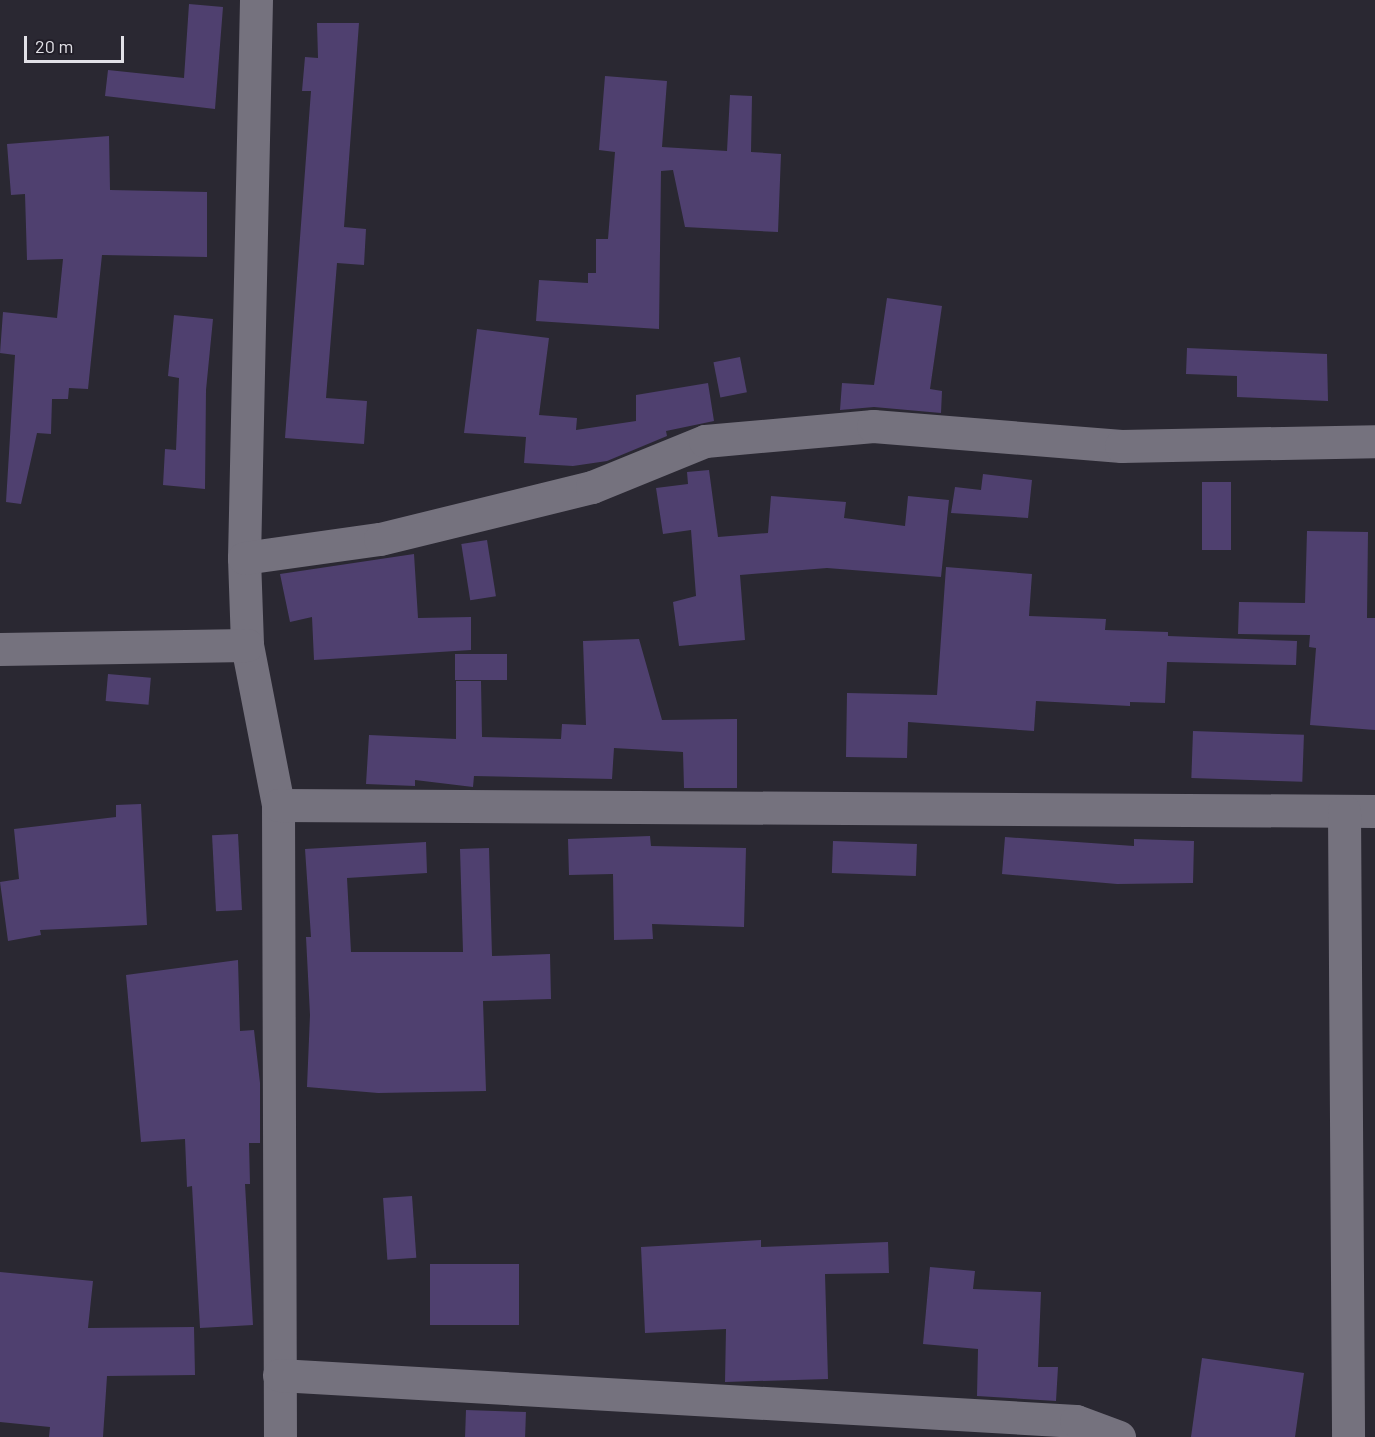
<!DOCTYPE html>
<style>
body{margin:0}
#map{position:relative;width:1375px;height:1437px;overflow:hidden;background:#2a2832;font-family:Barlow,sans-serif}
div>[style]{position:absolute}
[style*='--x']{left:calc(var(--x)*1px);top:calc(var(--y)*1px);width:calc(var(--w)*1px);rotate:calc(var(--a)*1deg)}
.building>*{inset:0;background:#4f406f;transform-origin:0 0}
.minor>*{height:33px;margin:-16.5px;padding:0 16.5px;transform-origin:16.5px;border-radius:16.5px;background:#75727e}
span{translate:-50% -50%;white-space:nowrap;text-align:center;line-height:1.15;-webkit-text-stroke:5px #211e28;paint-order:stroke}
.scale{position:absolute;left:24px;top:36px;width:100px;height:27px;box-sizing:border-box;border:3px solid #e2e1e7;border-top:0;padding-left:8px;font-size:18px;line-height:21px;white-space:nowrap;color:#e2e1e7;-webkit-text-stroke:4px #211e28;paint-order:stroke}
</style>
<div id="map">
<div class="building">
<i style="clip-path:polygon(189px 4px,223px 7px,215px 109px,105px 96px,108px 70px,184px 78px)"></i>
<i style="clip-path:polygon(317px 23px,359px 23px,344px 227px,366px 229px,364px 265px,337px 263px,326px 398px,367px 401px,364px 444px,285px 438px,311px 91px,302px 91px,305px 57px,318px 58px)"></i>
<i style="clip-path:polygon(605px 76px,667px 81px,662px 147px,727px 151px,730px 95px,752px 96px,751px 152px,781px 154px,778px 232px,685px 227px,673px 170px,661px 171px,659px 329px,536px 321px,539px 280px,588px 283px,588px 273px,596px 273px,596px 239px,608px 239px,615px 152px,599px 150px)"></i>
<i style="clip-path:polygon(109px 136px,110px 190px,207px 192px,207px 257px,102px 255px,88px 389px,69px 388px,68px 399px,52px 399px,51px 434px,37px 433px,21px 504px,6px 502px,15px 355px,0 353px,3px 312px,57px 318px,63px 259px,27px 260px,25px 194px,11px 195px,7px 144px)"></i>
<i style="clip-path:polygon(887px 298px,942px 306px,930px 389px,942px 391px,941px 413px,874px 407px,840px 410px,842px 383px,874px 385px)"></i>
<i style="clip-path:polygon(174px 315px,213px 319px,206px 390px,205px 489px,163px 485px,165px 449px,176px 450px,179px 378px,168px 376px)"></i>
<i style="clip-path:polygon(477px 329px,549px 338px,539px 415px,577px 418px,576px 430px,636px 421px,636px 395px,708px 383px,714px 421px,666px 431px,667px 436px,607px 461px,573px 466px,524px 463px,526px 437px,464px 433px)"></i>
<i style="clip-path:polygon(1187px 348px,1327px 354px,1328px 401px,1237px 397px,1237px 376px,1186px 374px)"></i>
<i style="left:740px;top:357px;width:36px;height:27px;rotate:79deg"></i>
<i style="clip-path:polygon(709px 470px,718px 537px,768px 533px,771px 496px,846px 502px,844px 518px,905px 526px,908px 496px,949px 500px,941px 577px,827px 568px,740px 575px,745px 640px,679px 646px,673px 602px,696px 596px,691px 530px,663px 534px,656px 488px,688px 484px,687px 472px)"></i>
<i style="clip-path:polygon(983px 474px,1032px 480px,1028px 518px,951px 513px,955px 487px,981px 490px)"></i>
<i style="left:1231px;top:482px;width:68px;height:29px;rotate:90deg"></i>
<i style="clip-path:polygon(1307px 531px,1368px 532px,1367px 618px,1375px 618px,1375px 730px,1310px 725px,1316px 648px,1309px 647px,1310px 635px,1238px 634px,1239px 602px,1305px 603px)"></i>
<i style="left:487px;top:540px;width:57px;height:26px;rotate:81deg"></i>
<i style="clip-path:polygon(414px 554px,418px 618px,471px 617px,471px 650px,314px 660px,312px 617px,290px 622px,280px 574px)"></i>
<i style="clip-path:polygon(946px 567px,1032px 574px,1029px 616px,1106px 619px,1105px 630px,1168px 632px,1168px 636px,1297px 641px,1296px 665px,1167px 662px,1165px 703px,1130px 702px,1130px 706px,1036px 701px,1034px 731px,908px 722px,907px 758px,846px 757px,847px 693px,937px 695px)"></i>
<i style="clip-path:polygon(639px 639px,662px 720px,737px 719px,737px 788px,684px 788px,683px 752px,614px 748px,612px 779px,474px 776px,473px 787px,415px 780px,415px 786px,366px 784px,369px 735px,456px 739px,456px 681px,481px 681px,482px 737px,561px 739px,562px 724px,586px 725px,583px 641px)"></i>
<i style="left:455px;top:654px;width:52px;height:26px"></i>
<i style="left:108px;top:674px;width:43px;height:27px;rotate:5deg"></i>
<i style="left:1193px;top:731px;width:111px;height:47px;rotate:2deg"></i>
<i style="clip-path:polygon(141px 804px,147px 925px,40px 930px,41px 935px,8px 941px,0 882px,19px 879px,14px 829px,116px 817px,116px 805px)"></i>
<i style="left:238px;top:834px;width:76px;height:26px;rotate:87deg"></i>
<i style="clip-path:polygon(650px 836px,651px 846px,746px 848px,744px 927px,652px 924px,653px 939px,614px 940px,613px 874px,569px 875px,568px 839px)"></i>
<i style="clip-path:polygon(1005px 837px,1134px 846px,1134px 839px,1194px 841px,1193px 883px,1117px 884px,1002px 874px)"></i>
<i style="left:833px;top:841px;width:84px;height:32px;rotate:2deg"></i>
<i style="clip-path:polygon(426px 842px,427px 873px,347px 878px,351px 952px,463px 952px,460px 849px,489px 848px,492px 956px,550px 954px,551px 999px,483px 1001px,486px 1091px,378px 1093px,307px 1087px,310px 1015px,306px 937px,311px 937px,305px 849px)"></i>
<i style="clip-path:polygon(238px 960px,240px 1031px,254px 1030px,260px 1083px,260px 1143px,249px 1143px,250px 1184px,245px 1184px,253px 1325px,200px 1328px,192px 1186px,187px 1187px,185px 1139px,141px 1142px,126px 975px)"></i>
<i style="left:412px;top:1196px;width:62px;height:29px;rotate:86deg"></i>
<i style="clip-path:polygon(761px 1240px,761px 1247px,888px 1242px,889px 1273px,825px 1274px,828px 1379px,725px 1382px,726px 1329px,645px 1333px,641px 1247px)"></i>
<i style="left:430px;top:1264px;width:89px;height:61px"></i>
<i style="clip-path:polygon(930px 1267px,975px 1271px,973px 1289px,1041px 1292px,1038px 1367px,1058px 1367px,1056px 1401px,977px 1396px,978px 1349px,923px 1344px)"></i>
<i style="clip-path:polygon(0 1272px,93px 1281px,88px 1328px,194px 1327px,195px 1375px,107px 1376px,103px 1437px,49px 1437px,50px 1427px,0 1422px)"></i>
<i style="clip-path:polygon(1202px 1358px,1304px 1373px,1295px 1437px,1191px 1437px)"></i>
<i style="left:466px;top:1410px;width:60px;height:27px;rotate:2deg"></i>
</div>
<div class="minor">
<i style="--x:256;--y:0;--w:558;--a:91.23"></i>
<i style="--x:244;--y:558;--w:87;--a:88"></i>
<i style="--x:247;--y:645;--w:163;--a:79"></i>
<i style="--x:278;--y:805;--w:632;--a:89.82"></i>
<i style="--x:244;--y:558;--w:137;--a:-8"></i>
<i style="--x:380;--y:539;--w:218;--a:-13.8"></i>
<i style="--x:592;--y:487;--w:122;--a:-22.2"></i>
<i style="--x:705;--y:441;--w:169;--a:-5.1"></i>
<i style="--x:873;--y:426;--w:249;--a:4.6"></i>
<i style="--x:1121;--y:446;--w:254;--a:-1.1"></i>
<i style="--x:0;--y:649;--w:247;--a:-0.9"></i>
<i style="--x:278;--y:805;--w:1097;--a:0.31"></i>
<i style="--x:1344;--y:811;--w:626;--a:89.63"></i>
<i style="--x:279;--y:1375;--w:798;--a:3.3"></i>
<i style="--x:1076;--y:1421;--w:46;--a:20.4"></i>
</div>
<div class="scale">20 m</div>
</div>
